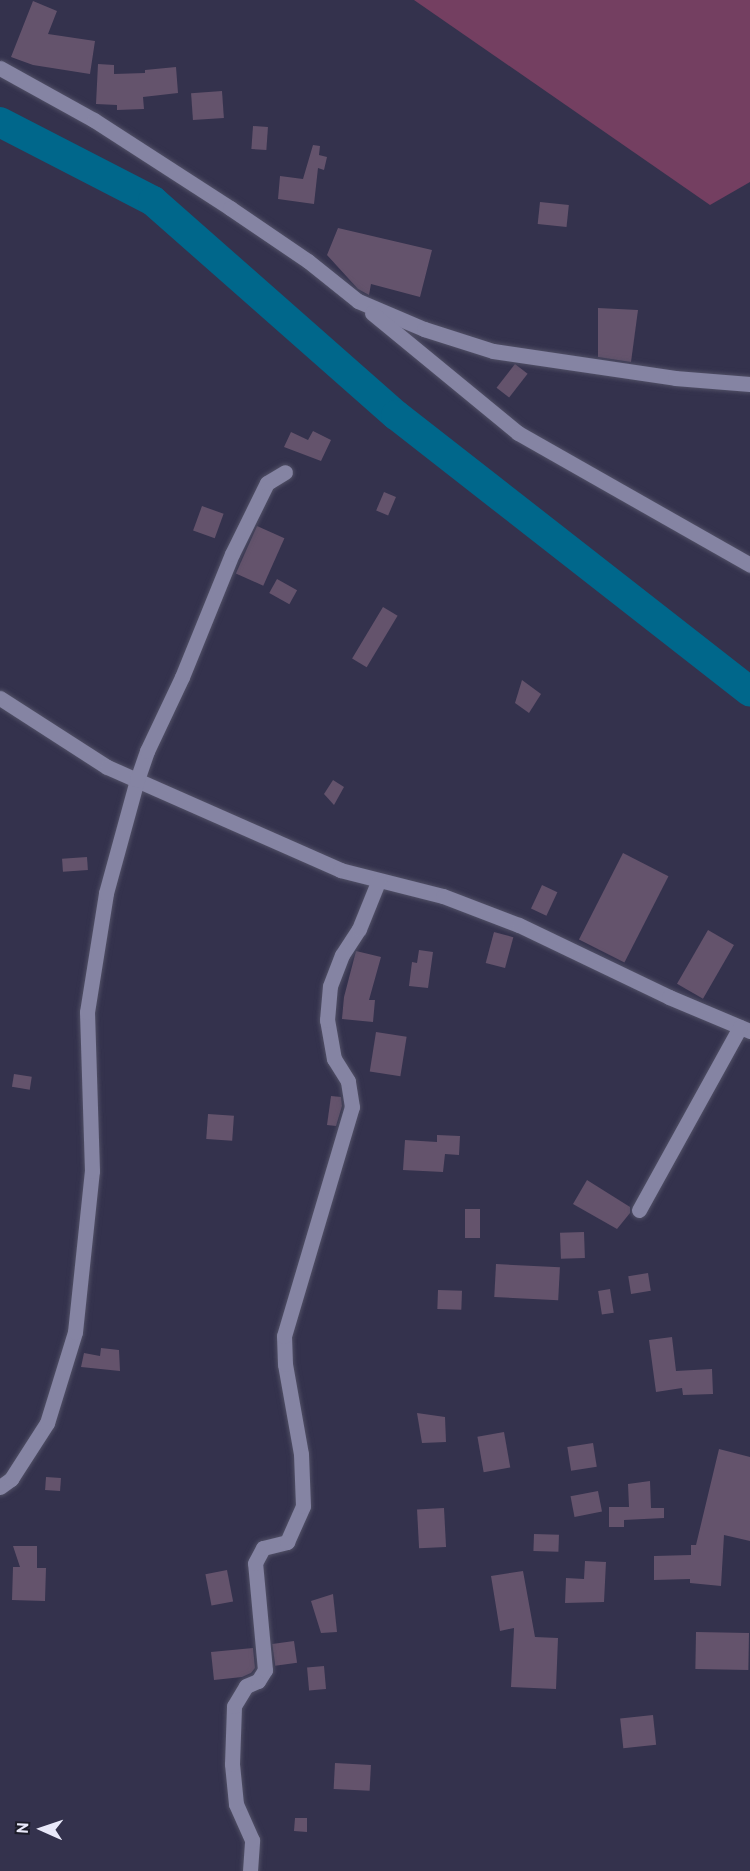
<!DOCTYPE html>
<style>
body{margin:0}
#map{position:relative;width:750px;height:1871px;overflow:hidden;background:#34324d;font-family:Overpass,sans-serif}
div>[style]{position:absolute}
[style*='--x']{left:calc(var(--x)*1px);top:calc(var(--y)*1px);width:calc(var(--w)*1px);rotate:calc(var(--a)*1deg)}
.green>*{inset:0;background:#743f61}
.river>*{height:30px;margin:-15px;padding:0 15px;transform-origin:15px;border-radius:15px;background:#00678b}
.building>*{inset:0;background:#64536c;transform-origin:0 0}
.roads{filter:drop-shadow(0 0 2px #515066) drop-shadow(0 0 2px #515066)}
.minor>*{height:15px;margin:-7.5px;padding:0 7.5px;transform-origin:7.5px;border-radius:7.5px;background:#8584a3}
span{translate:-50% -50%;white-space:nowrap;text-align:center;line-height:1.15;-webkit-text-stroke:4.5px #1c1c28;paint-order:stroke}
.north{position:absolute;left:12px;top:1799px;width:60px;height:60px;-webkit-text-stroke:4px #1c1c28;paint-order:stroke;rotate:273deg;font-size:16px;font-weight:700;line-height:24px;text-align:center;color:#e9e9fa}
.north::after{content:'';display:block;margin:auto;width:21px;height:27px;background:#e9e9fa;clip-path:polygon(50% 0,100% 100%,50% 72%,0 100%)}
</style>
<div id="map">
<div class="green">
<i style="clip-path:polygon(414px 0,750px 0,750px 182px,710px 205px)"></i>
</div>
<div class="river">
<i style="--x:0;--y:122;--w:172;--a:27.3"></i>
<i style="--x:153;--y:201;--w:324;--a:41.4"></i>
<i style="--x:396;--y:415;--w:449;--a:38"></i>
</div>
<div class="building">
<i style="clip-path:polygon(33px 1px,57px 11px,48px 34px,95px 41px,90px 74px,33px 65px,11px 57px)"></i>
<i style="clip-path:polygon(98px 64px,114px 65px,114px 74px,145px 73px,145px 70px,176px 67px,178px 93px,143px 97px,144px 109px,117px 110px,117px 105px,96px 104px)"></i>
<i style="left:222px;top:91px;width:27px;height:31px;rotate:86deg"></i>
<i style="left:253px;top:126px;width:15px;height:23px;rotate:4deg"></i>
<i style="clip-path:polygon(313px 145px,320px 146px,319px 155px,327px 157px,324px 170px,318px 168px,314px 204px,278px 199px,280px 176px,303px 179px)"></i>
<i style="left:540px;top:202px;width:29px;height:22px;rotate:6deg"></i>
<i style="clip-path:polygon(338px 228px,432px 250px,420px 297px,371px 284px,369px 295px,358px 289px,327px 255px)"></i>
<i style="clip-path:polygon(598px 308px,638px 310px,631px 362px,598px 357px)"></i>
<i style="left:515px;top:364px;width:16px;height:30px;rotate:38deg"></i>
<i style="clip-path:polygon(313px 431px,331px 440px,321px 461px,284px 447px,291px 432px,308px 440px)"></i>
<i style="left:384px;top:492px;width:13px;height:20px;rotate:23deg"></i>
<i style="left:202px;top:506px;width:23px;height:26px;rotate:20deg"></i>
<i style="left:257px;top:526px;width:30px;height:52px;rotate:24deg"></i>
<i style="left:277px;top:579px;width:23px;height:16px;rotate:29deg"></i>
<i style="left:383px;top:607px;width:17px;height:60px;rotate:31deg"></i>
<i style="clip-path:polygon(522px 680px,541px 694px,529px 713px,515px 703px)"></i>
<i style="clip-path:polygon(333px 780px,344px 787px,334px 805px,324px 794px)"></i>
<i style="left:623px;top:853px;width:51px;height:97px;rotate:27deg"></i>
<i style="left:87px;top:857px;width:13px;height:25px;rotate:86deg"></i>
<i style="left:542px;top:885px;width:17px;height:26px;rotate:25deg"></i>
<i style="left:708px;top:930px;width:30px;height:62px;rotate:30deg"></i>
<i style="left:494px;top:932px;width:20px;height:32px;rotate:15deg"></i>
<i style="clip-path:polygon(419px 950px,433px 952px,428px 988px,409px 986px,412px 962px,417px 963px)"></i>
<i style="clip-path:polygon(356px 951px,381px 957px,369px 1000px,375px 1000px,373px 1022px,342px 1019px,344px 997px)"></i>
<i style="left:376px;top:1032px;width:31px;height:40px;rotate:9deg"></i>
<i style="left:14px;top:1074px;width:18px;height:13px;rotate:9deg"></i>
<i style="clip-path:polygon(331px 1096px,341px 1097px,342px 1106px,336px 1126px,327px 1125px)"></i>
<i style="left:208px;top:1114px;width:26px;height:25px;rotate:4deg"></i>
<i style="clip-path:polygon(437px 1135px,460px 1136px,459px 1155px,445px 1154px,443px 1172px,403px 1170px,405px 1140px,437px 1142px)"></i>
<i style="clip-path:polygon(587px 1180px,630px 1207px,630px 1213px,617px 1229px,573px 1204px)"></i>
<i style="left:465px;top:1209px;width:15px;height:29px"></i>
<i style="left:584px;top:1232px;width:26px;height:24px;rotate:88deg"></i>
<i style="left:496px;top:1264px;width:64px;height:33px;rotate:3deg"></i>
<i style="left:648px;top:1273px;width:18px;height:20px;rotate:81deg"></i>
<i style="left:610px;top:1289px;width:24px;height:12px;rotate:81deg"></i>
<i style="left:438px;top:1290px;width:24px;height:19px;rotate:2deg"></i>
<i style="clip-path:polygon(672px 1337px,676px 1371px,712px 1369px,713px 1394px,683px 1395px,682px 1388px,656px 1392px,649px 1340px)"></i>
<i style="clip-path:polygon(101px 1348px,119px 1350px,120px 1371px,81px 1367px,84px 1353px,100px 1356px)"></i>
<i style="clip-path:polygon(417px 1413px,445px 1417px,446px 1442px,422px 1443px)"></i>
<i style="left:504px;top:1432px;width:36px;height:27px;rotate:80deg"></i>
<i style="left:593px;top:1443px;width:24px;height:26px;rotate:81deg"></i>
<i style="clip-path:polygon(719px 1449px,750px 1457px,750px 1541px,724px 1535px,721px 1586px,690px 1583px,690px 1579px,654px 1580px,654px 1556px,691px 1555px,691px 1545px,696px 1545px)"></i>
<i style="left:46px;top:1477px;width:15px;height:13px;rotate:4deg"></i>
<i style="clip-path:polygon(650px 1481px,651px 1508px,664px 1508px,664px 1518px,624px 1520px,624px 1527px,609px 1527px,609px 1507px,629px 1507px,628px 1484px)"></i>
<i style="left:598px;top:1491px;width:21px;height:28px;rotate:79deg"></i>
<i style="left:444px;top:1508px;width:39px;height:27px;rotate:87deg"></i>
<i style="left:534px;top:1534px;width:25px;height:17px;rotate:2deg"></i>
<i style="clip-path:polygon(13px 1546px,37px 1546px,37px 1568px,46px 1568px,45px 1601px,12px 1600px,13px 1567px,20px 1567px)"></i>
<i style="clip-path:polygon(585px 1561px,606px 1562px,604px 1602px,565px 1603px,566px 1578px,584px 1579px)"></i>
<i style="left:227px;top:1570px;width:32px;height:22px;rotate:79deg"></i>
<i style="clip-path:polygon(523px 1571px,535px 1637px,558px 1638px,556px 1689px,511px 1687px,514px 1628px,500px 1631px,491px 1576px)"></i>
<i style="clip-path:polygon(333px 1594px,337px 1632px,321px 1633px,311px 1601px)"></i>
<i style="left:696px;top:1632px;width:53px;height:37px;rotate:1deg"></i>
<i style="left:294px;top:1641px;width:22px;height:22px;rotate:82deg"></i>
<i style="clip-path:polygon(253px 1648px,255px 1668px,251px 1673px,242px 1677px,214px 1680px,211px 1652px)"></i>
<i style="left:324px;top:1666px;width:23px;height:17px;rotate:85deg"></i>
<i style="left:653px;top:1715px;width:30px;height:33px;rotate:84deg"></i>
<i style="left:335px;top:1763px;width:36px;height:26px;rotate:3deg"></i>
<i style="clip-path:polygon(295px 1818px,307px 1818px,307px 1832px,294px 1831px)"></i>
</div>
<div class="roads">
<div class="minor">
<i style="--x:0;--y:68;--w:107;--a:29"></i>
<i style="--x:94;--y:120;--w:162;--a:32.9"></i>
<i style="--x:230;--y:208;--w:94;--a:34.2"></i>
<i style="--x:308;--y:261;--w:64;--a:38.7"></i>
<i style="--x:358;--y:301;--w:72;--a:23"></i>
<i style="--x:424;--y:329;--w:72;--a:17.7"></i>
<i style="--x:493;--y:351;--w:184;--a:8.4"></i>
<i style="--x:675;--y:378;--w:75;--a:4.6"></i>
<i style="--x:372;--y:313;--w:189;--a:39.4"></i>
<i style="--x:518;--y:433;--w:267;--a:29.6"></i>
<i style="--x:0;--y:698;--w:127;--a:32.8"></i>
<i style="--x:107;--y:767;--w:255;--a:23.8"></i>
<i style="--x:340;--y:870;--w:106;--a:14.2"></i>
<i style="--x:443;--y:896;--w:81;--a:20.9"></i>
<i style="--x:519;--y:925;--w:166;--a:25.6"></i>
<i style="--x:669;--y:997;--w:88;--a:22.8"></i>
<i style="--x:639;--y:1210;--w:209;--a:-61.1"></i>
<i style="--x:0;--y:1487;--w:14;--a:-36"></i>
<i style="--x:11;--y:1479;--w:67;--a:-57.3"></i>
<i style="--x:47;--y:1423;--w:95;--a:-72.9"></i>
<i style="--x:75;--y:1332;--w:162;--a:-84"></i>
<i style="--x:92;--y:1171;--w:159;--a:-91.8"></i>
<i style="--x:87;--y:1012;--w:121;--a:-80.9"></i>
<i style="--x:106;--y:893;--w:117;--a:-74.7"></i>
<i style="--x:137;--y:780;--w:31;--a:-71"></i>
<i style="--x:147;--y:751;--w:82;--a:-64.7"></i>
<i style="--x:182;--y:677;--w:133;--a:-67.9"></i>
<i style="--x:232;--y:554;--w:79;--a:-63.8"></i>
<i style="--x:267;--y:483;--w:21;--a:-31"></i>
<i style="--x:250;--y:1871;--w:31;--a:-86"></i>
<i style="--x:252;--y:1840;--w:39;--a:-114"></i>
<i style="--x:236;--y:1804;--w:40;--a:-95.7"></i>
<i style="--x:232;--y:1764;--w:58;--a:-88"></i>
<i style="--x:234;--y:1706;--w:23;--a:-59"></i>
<i style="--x:246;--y:1686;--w:13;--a:-23"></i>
<i style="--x:258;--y:1681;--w:13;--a:-58"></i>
<i style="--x:265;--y:1670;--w:107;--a:-95.3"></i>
<i style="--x:255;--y:1563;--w:17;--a:-62"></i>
<i style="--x:263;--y:1548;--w:25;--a:-14"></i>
<i style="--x:287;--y:1542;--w:39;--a:-66"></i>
<i style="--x:303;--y:1506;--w:52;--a:-92.2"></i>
<i style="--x:301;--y:1454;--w:91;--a:-100.1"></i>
<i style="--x:285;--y:1364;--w:28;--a:-92"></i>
<i style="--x:284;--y:1336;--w:239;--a:-73.5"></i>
<i style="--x:352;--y:1107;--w:26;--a:-99"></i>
<i style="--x:348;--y:1081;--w:26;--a:-122"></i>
<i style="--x:334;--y:1059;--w:40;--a:-100"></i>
<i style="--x:327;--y:1020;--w:34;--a:-85"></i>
<i style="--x:330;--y:986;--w:33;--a:-69"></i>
<i style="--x:342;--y:955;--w:31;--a:-57"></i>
<i style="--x:359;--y:929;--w:51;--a:-68"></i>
</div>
</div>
<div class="north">N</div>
</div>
